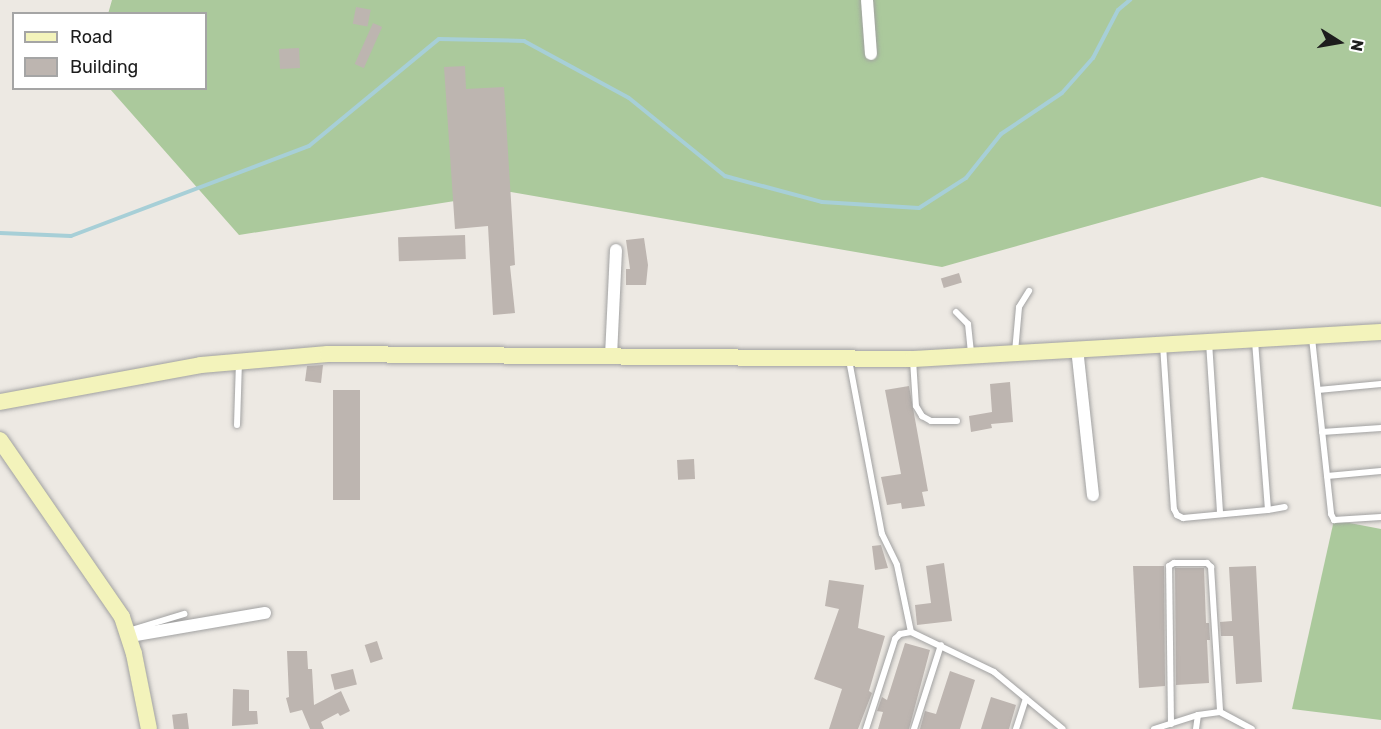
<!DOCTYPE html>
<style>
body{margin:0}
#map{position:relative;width:1381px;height:729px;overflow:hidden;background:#ede9e3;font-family:Rubik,sans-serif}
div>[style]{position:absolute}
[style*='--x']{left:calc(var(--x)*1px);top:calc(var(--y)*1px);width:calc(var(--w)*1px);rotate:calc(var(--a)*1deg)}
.forest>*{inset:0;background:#abc99c}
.stream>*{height:4px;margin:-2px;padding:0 2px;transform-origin:2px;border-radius:2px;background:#a7cfd7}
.building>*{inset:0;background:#bdb5b0;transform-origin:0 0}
.roads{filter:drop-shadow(0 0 2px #a1a1a1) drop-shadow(0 0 2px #a1a1a1)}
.lane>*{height:6px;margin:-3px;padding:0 3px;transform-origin:3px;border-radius:3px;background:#fff}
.street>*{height:12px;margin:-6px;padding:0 6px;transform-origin:6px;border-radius:6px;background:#fff}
.secondary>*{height:16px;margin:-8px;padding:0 8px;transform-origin:8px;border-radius:8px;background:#f3f3bb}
span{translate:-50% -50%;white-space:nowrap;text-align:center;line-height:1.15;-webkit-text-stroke:6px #fff;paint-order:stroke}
.legend{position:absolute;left:12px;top:12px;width:195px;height:78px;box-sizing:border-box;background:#fff;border:2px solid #a5a5a5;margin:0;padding:8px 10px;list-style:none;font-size:18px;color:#1d1d1d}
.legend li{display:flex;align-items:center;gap:12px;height:30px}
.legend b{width:30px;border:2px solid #a5a5a5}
.north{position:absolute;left:1309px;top:12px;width:60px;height:60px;-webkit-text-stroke:4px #fff;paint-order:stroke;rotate:101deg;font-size:16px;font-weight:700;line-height:24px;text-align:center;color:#1d1d1d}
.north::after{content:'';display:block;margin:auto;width:21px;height:27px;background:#1d1d1d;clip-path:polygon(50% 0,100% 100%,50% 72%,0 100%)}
</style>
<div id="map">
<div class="forest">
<i style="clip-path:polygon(112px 0,1381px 0,1381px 207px,1262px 177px,942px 267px,511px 192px,239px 235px,110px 89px,206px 88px,206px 14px,108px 14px)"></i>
<i style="clip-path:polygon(1334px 520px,1381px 529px,1381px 720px,1292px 709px)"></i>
</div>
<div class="stream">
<i style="--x:0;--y:233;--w:71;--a:2.4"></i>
<i style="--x:71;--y:236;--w:254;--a:-20.7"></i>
<i style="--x:309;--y:146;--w:168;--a:-39.5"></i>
<i style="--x:439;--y:39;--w:85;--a:1.3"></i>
<i style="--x:524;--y:41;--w:119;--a:28.5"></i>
<i style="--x:629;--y:98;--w:124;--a:39.1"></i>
<i style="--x:725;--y:176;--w:100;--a:15"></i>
<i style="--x:822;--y:202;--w:97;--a:3.5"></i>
<i style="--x:919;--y:208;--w:56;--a:-32.6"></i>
<i style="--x:966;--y:178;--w:56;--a:-51.5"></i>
<i style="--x:1001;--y:134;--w:73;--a:-33.9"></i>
<i style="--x:1062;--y:93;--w:47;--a:-48.5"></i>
<i style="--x:1093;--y:58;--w:54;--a:-62.5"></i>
<i style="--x:1118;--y:10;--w:16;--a:-40"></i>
</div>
<div class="building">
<i style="left:356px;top:7px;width:15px;height:17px;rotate:11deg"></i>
<i style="left:373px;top:23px;width:10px;height:45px;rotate:24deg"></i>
<i style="left:299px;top:48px;width:20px;height:20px;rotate:87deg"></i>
<i style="clip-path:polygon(465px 66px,466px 89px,504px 87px,515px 265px,510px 266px,515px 313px,493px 315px,488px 226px,455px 229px,444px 67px)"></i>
<i style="left:465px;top:235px;width:24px;height:67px;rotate:88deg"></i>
<i style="clip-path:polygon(644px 238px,648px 265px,646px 285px,626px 285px,626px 269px,630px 269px,626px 240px)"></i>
<i style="left:959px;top:273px;width:10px;height:19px;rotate:73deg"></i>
<i style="clip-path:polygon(323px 365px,321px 383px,305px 381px,307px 366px)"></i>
<i style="clip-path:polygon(1010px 382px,1013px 422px,991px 424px,992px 428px,971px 432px,969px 416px,992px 412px,990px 384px)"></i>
<i style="clip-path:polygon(909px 386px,928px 491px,922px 492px,925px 506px,902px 509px,901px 503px,887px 505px,881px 477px,901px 474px,885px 390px)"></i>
<i style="left:333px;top:390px;width:27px;height:110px"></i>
<i style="left:694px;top:459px;width:20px;height:17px;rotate:87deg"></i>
<i style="clip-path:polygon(881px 545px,888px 568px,875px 570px,872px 546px)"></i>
<i style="clip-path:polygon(944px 563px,952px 621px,917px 625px,915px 605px,931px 603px,926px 566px)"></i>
<i style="clip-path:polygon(1133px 566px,1164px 566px,1165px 686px,1139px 688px)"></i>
<i style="clip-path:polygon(1256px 566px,1262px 682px,1236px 684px,1233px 636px,1221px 636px,1220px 622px,1232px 621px,1229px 567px)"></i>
<i style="clip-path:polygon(1175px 568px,1204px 568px,1206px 623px,1209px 623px,1210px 640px,1207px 640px,1209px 683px,1176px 685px)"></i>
<i style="clip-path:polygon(829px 580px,864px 585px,858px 628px,885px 636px,869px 691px,872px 693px,858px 729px,829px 729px,842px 689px,814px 679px,839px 609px,825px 606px)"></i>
<i style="left:377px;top:641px;width:19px;height:13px;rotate:72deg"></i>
<i style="clip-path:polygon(905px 643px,930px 650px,909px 729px,878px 729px,883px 712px,877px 711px,882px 697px,887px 700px)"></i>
<i style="clip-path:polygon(287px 651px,307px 651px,308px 669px,312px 669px,314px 705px,341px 691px,350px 711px,340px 716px,338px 713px,321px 722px,324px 729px,310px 729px,302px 710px,290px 713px,286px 698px,289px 697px)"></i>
<i style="left:353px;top:669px;width:16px;height:23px;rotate:76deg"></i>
<i style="clip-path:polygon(950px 671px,975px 680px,960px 729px,920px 729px,925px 711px,936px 714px)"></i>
<i style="clip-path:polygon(233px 689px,249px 690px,249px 711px,257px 711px,258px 724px,232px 726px)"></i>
<i style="clip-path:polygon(991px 697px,1016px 705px,1009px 729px,981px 729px)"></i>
<i style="left:187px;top:713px;width:16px;height:15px;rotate:83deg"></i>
</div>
<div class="roads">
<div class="lane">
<i style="--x:956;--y:312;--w:17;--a:45"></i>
<i style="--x:968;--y:324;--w:31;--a:84"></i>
<i style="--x:1312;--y:338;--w:177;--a:83.8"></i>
<i style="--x:1331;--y:514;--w:7;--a:63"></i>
<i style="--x:1334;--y:520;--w:47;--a:-3.7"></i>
<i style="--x:1255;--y:341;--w:169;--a:85.6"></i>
<i style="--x:1268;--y:510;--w:17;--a:-10"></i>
<i style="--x:1209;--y:342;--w:172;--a:86.3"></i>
<i style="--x:1163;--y:345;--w:164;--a:86.2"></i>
<i style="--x:1174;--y:509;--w:7;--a:63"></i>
<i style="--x:1177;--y:515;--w:7;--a:27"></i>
<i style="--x:1183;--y:518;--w:85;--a:-5.4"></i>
<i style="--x:1015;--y:352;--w:45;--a:-84.9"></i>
<i style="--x:1019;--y:307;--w:19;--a:-58"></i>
<i style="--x:849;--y:360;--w:177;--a:79.3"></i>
<i style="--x:882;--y:534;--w:34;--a:64"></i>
<i style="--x:897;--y:565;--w:68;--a:78.2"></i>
<i style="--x:911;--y:632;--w:92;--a:25.7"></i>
<i style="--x:994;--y:672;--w:89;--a:39.6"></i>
<i style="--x:913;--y:360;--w:46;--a:86.3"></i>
<i style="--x:916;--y:406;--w:12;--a:59"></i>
<i style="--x:922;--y:416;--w:10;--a:29"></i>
<i style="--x:931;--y:421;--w:26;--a:0"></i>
<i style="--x:1318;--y:390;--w:63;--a:-5.4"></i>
<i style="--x:237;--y:425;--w:62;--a:-88.2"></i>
<i style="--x:1322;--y:432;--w:59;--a:-3.9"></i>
<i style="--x:1327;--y:476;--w:54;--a:-5.3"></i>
<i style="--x:128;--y:631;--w:59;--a:-16.9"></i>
<i style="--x:1171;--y:724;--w:158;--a:-90.7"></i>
<i style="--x:1169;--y:566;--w:6;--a:-31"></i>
<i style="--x:1174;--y:563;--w:33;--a:0"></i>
<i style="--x:1207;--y:563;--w:6;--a:45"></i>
<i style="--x:1211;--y:567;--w:145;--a:86.4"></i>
<i style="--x:866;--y:729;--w:95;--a:-72.1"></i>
<i style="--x:895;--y:639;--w:7;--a:-45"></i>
<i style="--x:900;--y:634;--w:11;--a:-10"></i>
<i style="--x:914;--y:729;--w:88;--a:-72.2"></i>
<i style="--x:1016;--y:729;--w:32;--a:-72"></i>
<i style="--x:1154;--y:729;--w:46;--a:-17.7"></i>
<i style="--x:1198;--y:715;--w:22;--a:-8"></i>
<i style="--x:1220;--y:712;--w:36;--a:28"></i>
<i style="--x:1196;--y:729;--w:14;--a:-82"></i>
</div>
<div class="street">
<i style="--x:867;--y:0;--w:54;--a:85.8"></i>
<i style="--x:1077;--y:348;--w:148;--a:83.8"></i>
<i style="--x:611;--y:356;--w:106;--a:-87.3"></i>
<i style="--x:130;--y:636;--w:137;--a:-9.7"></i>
</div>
<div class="secondary">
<i style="--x:0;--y:402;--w:204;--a:-10.4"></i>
<i style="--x:201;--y:365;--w:127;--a:-5"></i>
<i style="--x:328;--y:354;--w:585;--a:0.49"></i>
<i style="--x:913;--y:359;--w:469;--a:-3.3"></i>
<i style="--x:0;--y:440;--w:215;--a:55.4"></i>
<i style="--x:122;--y:617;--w:39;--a:72"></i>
<i style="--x:134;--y:654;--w:76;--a:78.7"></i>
</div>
</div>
<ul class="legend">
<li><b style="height:8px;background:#f3f3bb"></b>Road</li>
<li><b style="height:16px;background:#bdb5b0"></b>Building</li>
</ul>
<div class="north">N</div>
</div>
